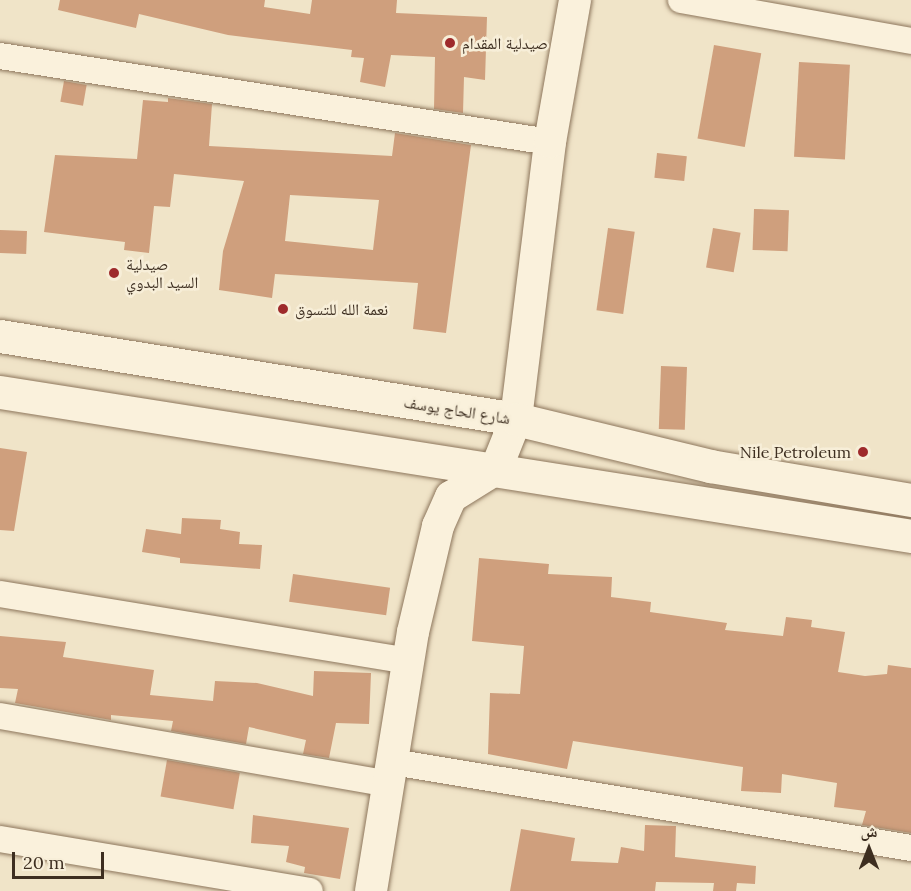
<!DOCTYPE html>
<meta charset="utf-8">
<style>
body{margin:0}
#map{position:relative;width:911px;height:891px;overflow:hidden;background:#f0e4c8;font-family:Lora,"Noto Naskh Arabic",serif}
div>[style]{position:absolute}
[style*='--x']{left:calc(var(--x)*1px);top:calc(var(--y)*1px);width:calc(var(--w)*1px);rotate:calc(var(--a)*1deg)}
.building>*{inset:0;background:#cf9f7d;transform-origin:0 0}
.roads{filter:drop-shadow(0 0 2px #8d765c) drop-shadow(0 0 2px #8d765c)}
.minor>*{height:26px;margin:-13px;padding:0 13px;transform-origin:13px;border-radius:13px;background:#faf1dc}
.tertiary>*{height:32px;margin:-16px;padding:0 16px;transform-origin:16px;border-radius:16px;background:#faf1dc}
.secondary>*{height:33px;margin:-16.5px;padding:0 16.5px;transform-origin:16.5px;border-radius:16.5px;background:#faf1dc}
.dots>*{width:16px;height:16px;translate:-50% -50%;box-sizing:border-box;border:3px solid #f7eed8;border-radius:50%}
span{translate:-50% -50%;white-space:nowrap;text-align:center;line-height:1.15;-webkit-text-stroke:5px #f7eed8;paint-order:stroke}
.poi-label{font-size:16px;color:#3d2e20}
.left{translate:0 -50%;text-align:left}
.right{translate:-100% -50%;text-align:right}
.street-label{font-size:16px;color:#3d2e20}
.north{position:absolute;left:839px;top:819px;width:60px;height:60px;-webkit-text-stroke:4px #f7eed8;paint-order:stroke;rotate:0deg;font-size:16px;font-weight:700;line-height:24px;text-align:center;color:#3d2e20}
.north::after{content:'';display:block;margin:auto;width:21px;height:27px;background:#3d2e20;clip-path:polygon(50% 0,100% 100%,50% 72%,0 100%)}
.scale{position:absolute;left:12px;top:852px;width:92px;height:27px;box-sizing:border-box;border:3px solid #3d2e20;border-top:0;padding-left:8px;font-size:18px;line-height:21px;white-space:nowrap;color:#3d2e20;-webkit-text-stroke:4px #f7eed8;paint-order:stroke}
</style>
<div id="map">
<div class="building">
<i style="clip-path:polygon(60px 0,265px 0,264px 7px,310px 14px,312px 0,397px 0,396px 13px,487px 17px,485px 80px,464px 77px,463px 113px,434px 109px,435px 57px,391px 55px,385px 87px,360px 82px,364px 58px,351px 57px,352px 50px,228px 35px,139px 14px,136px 28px,58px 10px)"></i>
<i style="left:714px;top:45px;width:48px;height:95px;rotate:10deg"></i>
<i style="left:799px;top:62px;width:51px;height:95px;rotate:3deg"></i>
<i style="left:64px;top:81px;width:23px;height:21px;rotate:10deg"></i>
<i style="clip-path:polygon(evenodd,168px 98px,212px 104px,209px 146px,392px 156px,395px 133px,471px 145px,446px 333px,413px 329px,418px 283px,275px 274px,272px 298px,219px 290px,223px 251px,244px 181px,174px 174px,170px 207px,154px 206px,149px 253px,124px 250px,125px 242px,44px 232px,55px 155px,137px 159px,143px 100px,168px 102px,168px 98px,290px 195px,379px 200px,373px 250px,285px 241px,290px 195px)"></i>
<i style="left:657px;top:153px;width:30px;height:25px;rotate:6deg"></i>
<i style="left:754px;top:209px;width:35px;height:41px;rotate:2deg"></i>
<i style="left:608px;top:228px;width:27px;height:83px;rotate:8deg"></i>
<i style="left:713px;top:228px;width:28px;height:40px;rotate:10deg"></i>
<i style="left:0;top:230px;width:27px;height:23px;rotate:2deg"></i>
<i style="left:661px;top:366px;width:26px;height:63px;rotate:2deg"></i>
<i style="clip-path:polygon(0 448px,27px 452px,14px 531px,0 530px)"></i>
<i style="clip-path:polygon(182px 518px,221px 520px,220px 529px,240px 532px,239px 544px,262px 545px,260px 569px,180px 563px,180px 558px,142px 552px,146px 529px,181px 534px)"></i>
<i style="clip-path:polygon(479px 558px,549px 564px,548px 574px,612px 577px,611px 597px,651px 602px,650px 612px,727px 623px,725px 630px,783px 636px,786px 617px,812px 620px,811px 627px,845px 632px,838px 672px,865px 676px,887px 674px,888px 665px,911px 668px,911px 833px,862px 825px,866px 811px,834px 807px,837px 783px,782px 774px,781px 793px,741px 791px,743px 767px,573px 741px,567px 769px,488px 754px,490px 693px,520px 694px,524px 646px,472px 641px)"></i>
<i style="left:293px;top:574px;width:98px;height:28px;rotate:8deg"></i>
<i style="clip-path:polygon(0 636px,66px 642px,63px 657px,154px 670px,150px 695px,213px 701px,215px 681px,257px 683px,313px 696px,314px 671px,371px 673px,369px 724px,336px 723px,329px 758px,303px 754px,306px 740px,249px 727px,246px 744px,171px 731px,173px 721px,111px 715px,111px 720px,15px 703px,18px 689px,0 688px)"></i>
<i style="left:167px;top:760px;width:74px;height:37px;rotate:10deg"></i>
<i style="clip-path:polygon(253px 815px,349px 828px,340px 879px,304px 873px,305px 867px,286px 862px,289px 846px,251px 843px)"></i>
<i style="clip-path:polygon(645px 825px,676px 826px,675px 857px,756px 866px,755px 884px,737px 883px,736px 891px,713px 891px,714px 883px,656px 882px,655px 891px,510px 891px,521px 829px,575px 838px,571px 861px,618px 863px,621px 847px,644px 851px)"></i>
</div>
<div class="roads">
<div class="minor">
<i style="--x:681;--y:0;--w:234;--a:10.1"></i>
<i style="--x:0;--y:56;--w:557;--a:8.89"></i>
<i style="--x:0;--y:594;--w:413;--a:9.3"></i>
<i style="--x:0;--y:716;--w:395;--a:9.9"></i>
<i style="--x:393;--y:762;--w:525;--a:9.43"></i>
<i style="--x:0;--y:839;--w:314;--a:9.5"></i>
</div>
<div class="tertiary">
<i style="--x:371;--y:891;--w:262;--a:-80.8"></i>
<i style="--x:413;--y:632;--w:109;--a:-76.7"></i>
<i style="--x:438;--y:526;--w:32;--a:-66"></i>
<i style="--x:451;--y:497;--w:53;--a:-31.9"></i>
<i style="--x:496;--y:469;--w:54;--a:-68.2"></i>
<i style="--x:516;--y:419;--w:279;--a:-83"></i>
<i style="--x:550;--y:142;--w:144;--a:-80"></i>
</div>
<div class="secondary">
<i style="--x:0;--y:336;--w:523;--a:9.14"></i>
<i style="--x:516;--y:419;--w:200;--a:13.6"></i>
<i style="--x:710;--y:466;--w:204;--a:9.6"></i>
<i style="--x:0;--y:392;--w:922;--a:8.98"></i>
</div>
</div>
<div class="dots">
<i style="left:450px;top:43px;background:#9e2a2b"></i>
<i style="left:114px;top:273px;background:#9e2a2b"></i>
<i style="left:283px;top:309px;background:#9e2a2b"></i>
<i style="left:863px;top:452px;background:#9e2a2b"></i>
</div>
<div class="poi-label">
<span class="left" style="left:462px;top:43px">صيدلية المقدام</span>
<span class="left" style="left:126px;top:273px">صيدلية<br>السيد البدوي</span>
<span class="left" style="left:295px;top:309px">نعمة الله للتسوق</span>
<span class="right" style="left:851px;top:452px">Nile Petroleum</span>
</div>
<div class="street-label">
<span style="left:457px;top:410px;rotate:9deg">شارع الحاج يوسف</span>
</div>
<div class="north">ش</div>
<div class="scale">20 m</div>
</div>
